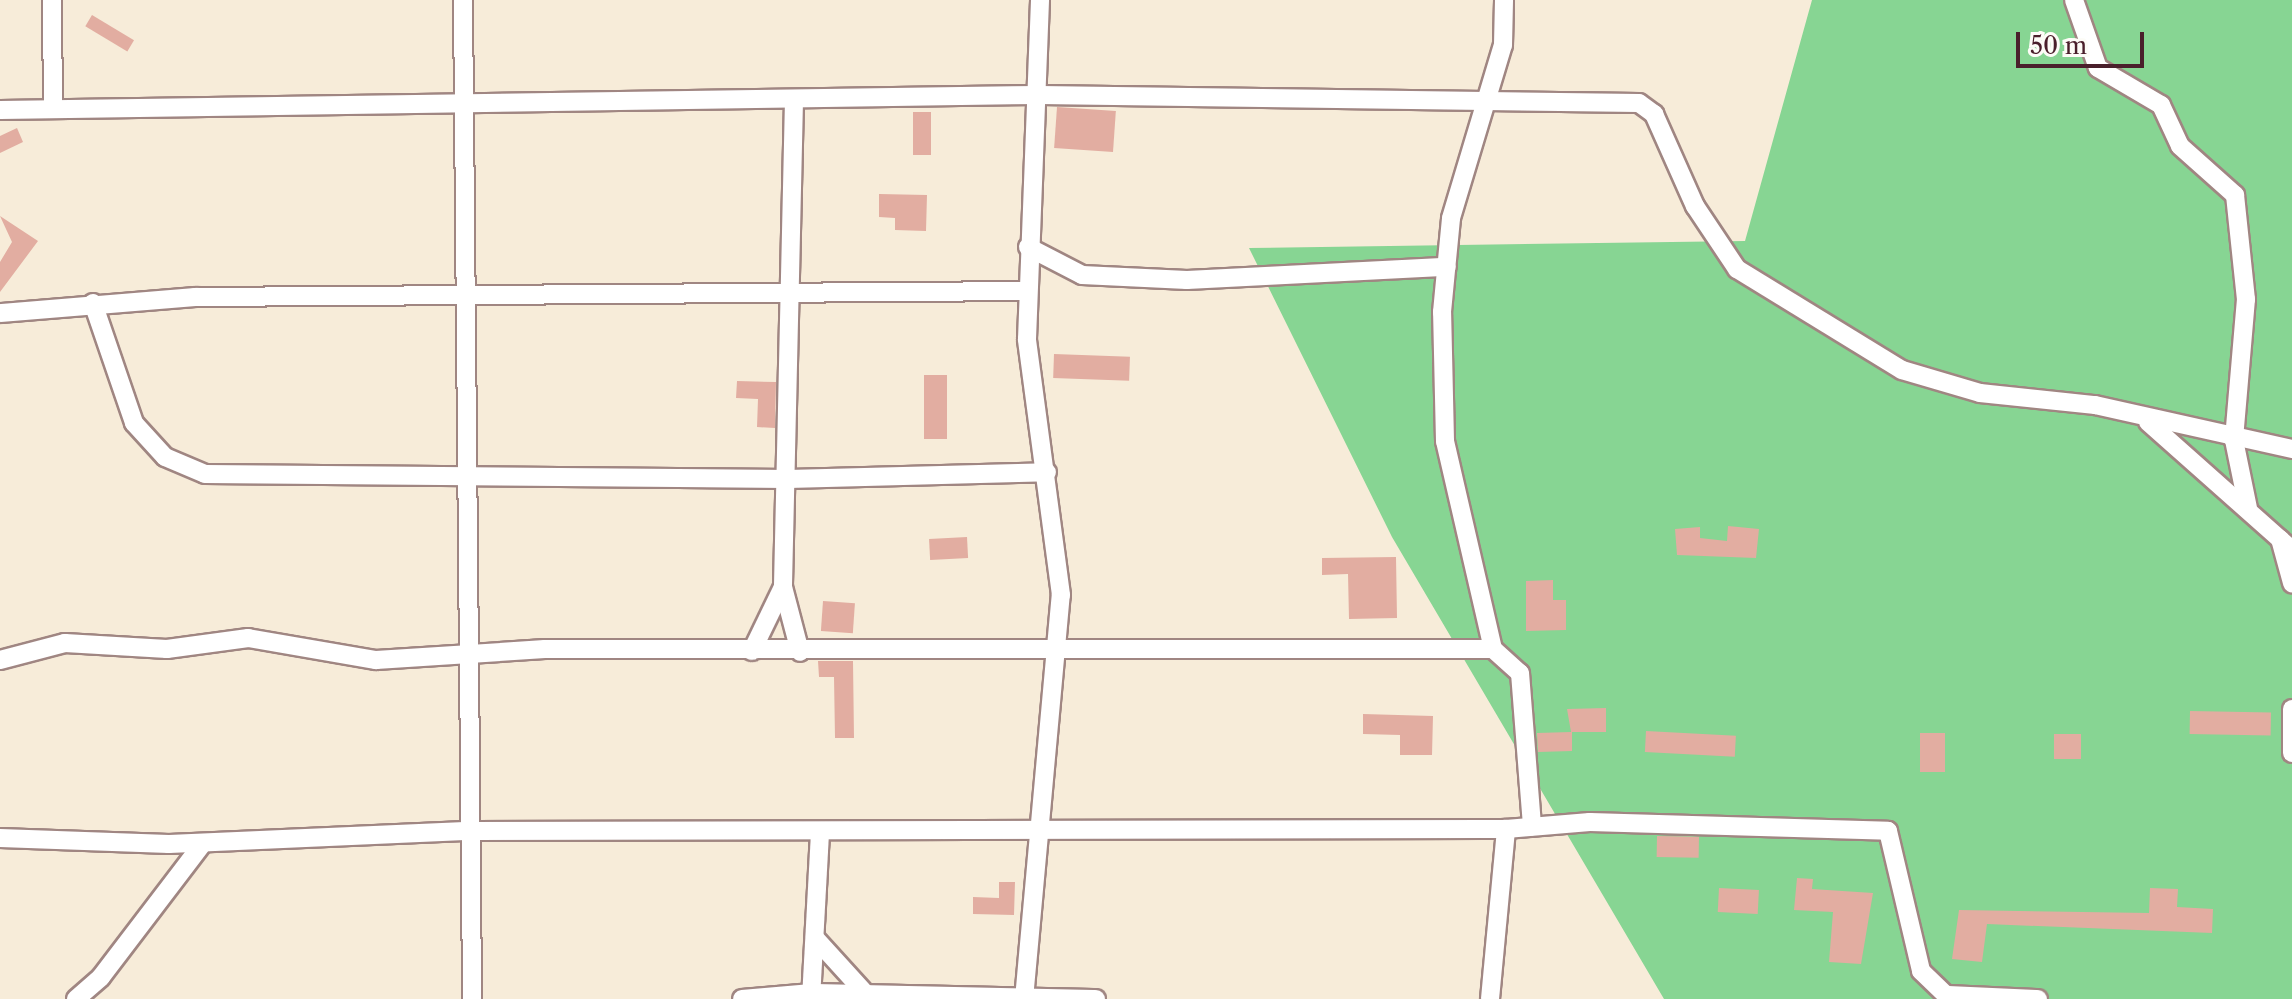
<!DOCTYPE html>
<style>
body{margin:0}
#map{position:relative;width:2292px;height:999px;overflow:hidden;background:#f7ecd9;font-family:"Libre Caslon Text",serif}
div>[style]{position:absolute}
.green>*{inset:0;background:#87d593}
.building>*{inset:0;background:#e2ada1;transform-origin:0 0}
.roads{filter:drop-shadow(2px 0 #a08682) drop-shadow(-2px 0 #a08682) drop-shadow(0 2px #a08682) drop-shadow(0 -2px #a08682)}
.street>*{height:18px;margin:-9px;padding:0 9px;transform-origin:9px;border-radius:9px;background:#fff}
span{translate:-50% -50%;white-space:nowrap;text-align:center;line-height:1.15;-webkit-text-stroke:7px #fdfcf7;paint-order:stroke}
.scale{position:absolute;left:2016px;top:32px;width:128px;height:36px;box-sizing:border-box;border:4px solid #4a1f2b;border-top:0;padding-left:10px;font-size:24px;line-height:28px;white-space:nowrap;color:#4a1f2b;-webkit-text-stroke:6px #fdfcf7;paint-order:stroke}
</style>
<div id="map">
<div class="green">
<i style="clip-path:polygon(1812px 0,2292px 0,2292px 999px,1664px 999px,1392px 537px,1249px 248px,1745px 241px)"></i>
</div>
<div class="building">
<i style="left:92px;top:15px;width:49px;height:13px;rotate:31deg"></i>
<i style="left:1057px;top:107px;width:59px;height:41px;rotate:4deg"></i>
<i style="left:913px;top:112px;width:18px;height:43px"></i>
<i style="clip-path:polygon(17px 128px,23px 142px,0 153px,0 136px)"></i>
<i style="clip-path:polygon(879px 194px,927px 195px,926px 231px,895px 230px,895px 218px,879px 217px)"></i>
<i style="clip-path:polygon(0 216px,38px 241px,0 292px,0 262px,12px 242px)"></i>
<i style="left:1054px;top:354px;width:76px;height:24px;rotate:2deg"></i>
<i style="left:924px;top:375px;width:23px;height:64px"></i>
<i style="clip-path:polygon(737px 381px,776px 382px,775px 428px,757px 427px,758px 399px,736px 398px)"></i>
<i style="clip-path:polygon(1728px 526px,1759px 529px,1756px 558px,1677px 555px,1675px 529px,1700px 527px,1700px 538px,1727px 541px)"></i>
<i style="left:967px;top:537px;width:21px;height:38px;rotate:87deg"></i>
<i style="clip-path:polygon(1396px 557px,1397px 618px,1349px 619px,1348px 574px,1322px 575px,1322px 558px)"></i>
<i style="clip-path:polygon(1553px 580px,1553px 600px,1566px 600px,1566px 630px,1526px 631px,1526px 581px)"></i>
<i style="left:823px;top:601px;width:32px;height:30px;rotate:4deg"></i>
<i style="clip-path:polygon(818px 661px,853px 661px,854px 738px,835px 738px,834px 677px,819px 677px)"></i>
<i style="clip-path:polygon(1606px 708px,1606px 732px,1572px 732px,1572px 751px,1538px 752px,1537px 733px,1571px 732px,1567px 709px)"></i>
<i style="left:2190px;top:711px;width:81px;height:23px;rotate:1deg"></i>
<i style="clip-path:polygon(1363px 714px,1433px 716px,1432px 755px,1400px 755px,1400px 735px,1363px 734px)"></i>
<i style="left:1646px;top:731px;width:90px;height:21px;rotate:3deg"></i>
<i style="left:1945px;top:733px;width:39px;height:25px;rotate:90deg"></i>
<i style="left:2054px;top:734px;width:27px;height:25px"></i>
<i style="left:1657px;top:836px;width:42px;height:21px;rotate:1deg"></i>
<i style="clip-path:polygon(1797px 878px,1813px 879px,1812px 889px,1873px 893px,1861px 964px,1829px 962px,1833px 912px,1794px 910px)"></i>
<i style="clip-path:polygon(999px 882px,1015px 882px,1014px 915px,973px 914px,973px 897px,999px 898px)"></i>
<i style="left:1719px;top:888px;width:40px;height:24px;rotate:3deg"></i>
<i style="clip-path:polygon(2150px 888px,2178px 889px,2177px 907px,2213px 909px,2212px 933px,1987px 924px,1982px 962px,1952px 959px,1959px 910px,2149px 913px)"></i>
</div>
<div class="roads">
<div class="street">
<i style="left:52px;top:0;width:108px;rotate:89.5deg"></i>
<i style="left:463px;top:0;width:999px;rotate:89.48deg"></i>
<i style="left:2074px;top:0;width:72px;rotate:70.6deg"></i>
<i style="left:2098px;top:68px;width:73px;rotate:30.4deg"></i>
<i style="left:2161px;top:105px;width:45px;rotate:65.1deg"></i>
<i style="left:2180px;top:146px;width:74px;rotate:41.7deg"></i>
<i style="left:2235px;top:195px;width:105px;rotate:84deg"></i>
<i style="left:2246px;top:299px;width:142px;rotate:94.9deg"></i>
<i style="left:2234px;top:440px;width:69px;rotate:78.4deg"></i>
<i style="left:794px;top:100px;width:487px;rotate:91.3deg"></i>
<i style="left:783px;top:587px;width:67px;rotate:75.3deg"></i>
<i style="left:0;top:110px;width:1040px;rotate:-0.83deg"></i>
<i style="left:1040px;top:95px;width:599px;rotate:0.77deg"></i>
<i style="left:1639px;top:103px;width:19px;rotate:36deg"></i>
<i style="left:1654px;top:114px;width:101px;rotate:66deg"></i>
<i style="left:1695px;top:206px;width:76px;rotate:56.3deg"></i>
<i style="left:1737px;top:269px;width:193px;rotate:31.5deg"></i>
<i style="left:1902px;top:370px;width:81px;rotate:16.4deg"></i>
<i style="left:1980px;top:393px;width:116px;rotate:6deg"></i>
<i style="left:2095px;top:405px;width:202px;rotate:12.6deg"></i>
<i style="left:1028px;top:247px;width:61px;rotate:27.4deg"></i>
<i style="left:1082px;top:275px;width:105px;rotate:2.7deg"></i>
<i style="left:1187px;top:280px;width:260px;rotate:-2.9deg"></i>
<i style="left:93px;top:303px;width:127px;rotate:71.1deg"></i>
<i style="left:134px;top:423px;width:46px;rotate:47.6deg"></i>
<i style="left:165px;top:457px;width:43px;rotate:23deg"></i>
<i style="left:205px;top:474px;width:583px;rotate:0.49deg"></i>
<i style="left:788px;top:479px;width:259px;rotate:-1.5deg"></i>
<i style="left:0;top:313px;width:196px;rotate:-4.7deg"></i>
<i style="left:195px;top:297px;width:831px;rotate:-0.41deg"></i>
<i style="left:2148px;top:422px;width:193px;rotate:41.6deg"></i>
<i style="left:2280px;top:539px;width:46px;rotate:74.7deg"></i>
<i style="left:1493px;top:649px;width:213px;rotate:-103deg"></i>
<i style="left:1445px;top:441px;width:129px;rotate:-91.3deg"></i>
<i style="left:1442px;top:312px;width:94px;rotate:-84.5deg"></i>
<i style="left:1451px;top:218px;width:181px;rotate:-73.3deg"></i>
<i style="left:1503px;top:45px;width:45px;rotate:-88.7deg"></i>
<i style="left:752px;top:651px;width:71px;rotate:-64.2deg"></i>
<i style="left:0;top:660px;width:67px;rotate:-14.7deg"></i>
<i style="left:65px;top:643px;width:102px;rotate:3.4deg"></i>
<i style="left:167px;top:649px;width:82px;rotate:-7.7deg"></i>
<i style="left:248px;top:638px;width:130px;rotate:9.8deg"></i>
<i style="left:376px;top:660px;width:169px;rotate:-3.7deg"></i>
<i style="left:545px;top:649px;width:948px"></i>
<i style="left:1493px;top:649px;width:36px;rotate:42deg"></i>
<i style="left:1520px;top:673px;width:154px;rotate:85.5deg"></i>
<i style="left:2292px;top:709px;width:44px;rotate:90deg"></i>
<i style="left:0;top:838px;width:169px;rotate:2deg"></i>
<i style="left:169px;top:844px;width:302px;rotate:-2.5deg"></i>
<i style="left:471px;top:831px;width:1035px;rotate:-0.11deg"></i>
<i style="left:1506px;top:829px;width:84px;rotate:-4.8deg"></i>
<i style="left:1590px;top:822px;width:298px;rotate:1.7deg"></i>
<i style="left:1888px;top:831px;width:144px;rotate:76.7deg"></i>
<i style="left:1921px;top:971px;width:35px;rotate:44deg"></i>
<i style="left:1946px;top:995px;width:92px;rotate:2.5deg"></i>
<i style="left:815px;top:938px;width:76px;rotate:47.7deg"></i>
<i style="left:76px;top:999px;width:33px;rotate:-41deg"></i>
<i style="left:101px;top:977px;width:168px;rotate:-52.7deg"></i>
<i style="left:742px;top:999px;width:70px;rotate:-4.9deg"></i>
<i style="left:812px;top:993px;width:284px;rotate:1.2deg"></i>
<i style="left:811px;top:999px;width:168px;rotate:-86.9deg"></i>
<i style="left:1024px;top:999px;width:406px;rotate:-84.8deg"></i>
<i style="left:1061px;top:595px;width:258px;rotate:-97.6deg"></i>
<i style="left:1027px;top:339px;width:339px;rotate:-87.8deg"></i>
<i style="left:1490px;top:999px;width:171px;rotate:-84.6deg"></i>
</div>
</div>
<div class="scale">50 m</div>
</div>
